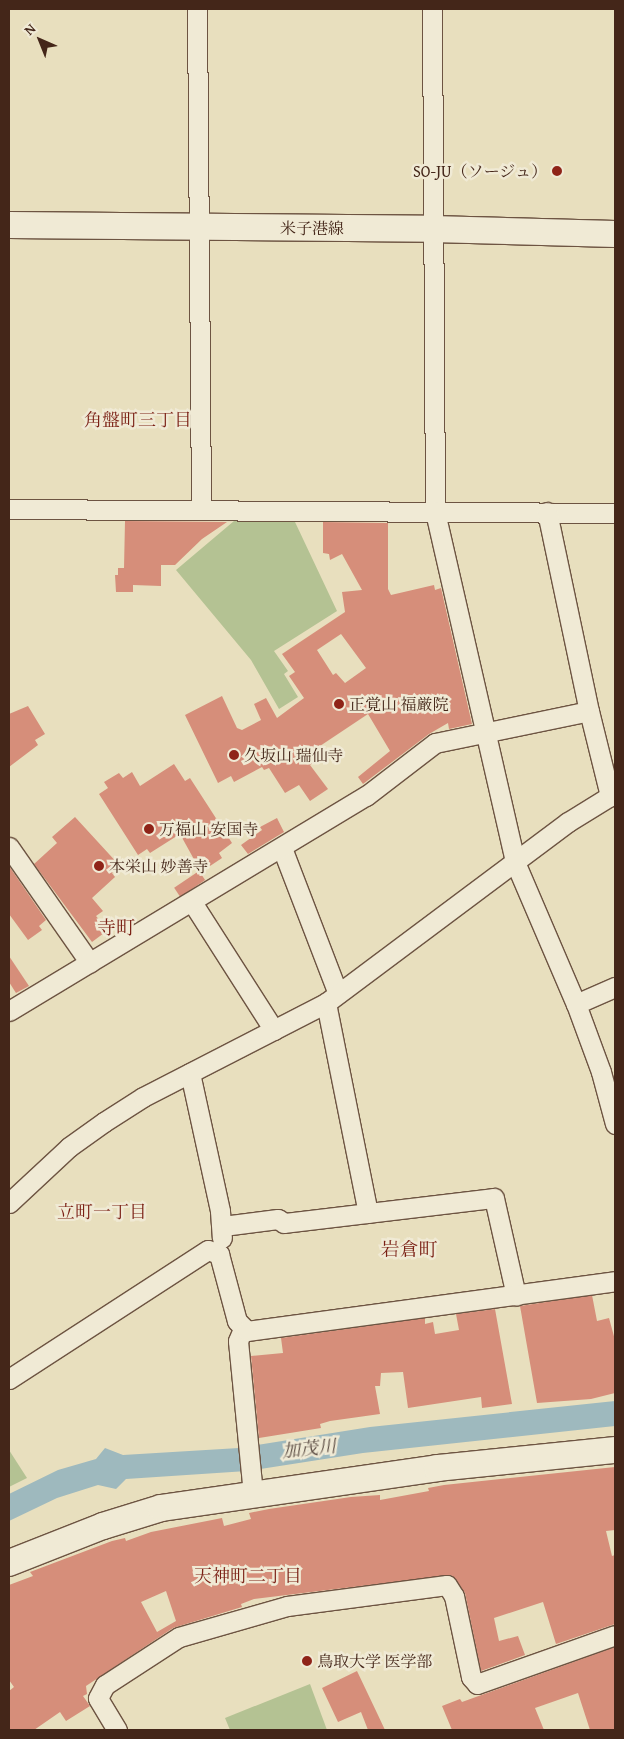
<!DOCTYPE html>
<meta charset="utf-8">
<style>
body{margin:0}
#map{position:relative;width:624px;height:1739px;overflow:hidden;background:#e8dfbe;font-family:"Gentium Book Plus","Noto Serif JP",serif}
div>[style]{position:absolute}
.green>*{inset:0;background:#b4c293}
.water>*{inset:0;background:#9eb9be}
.building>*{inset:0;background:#d68e7a;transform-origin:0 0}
.roads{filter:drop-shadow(1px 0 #6d5442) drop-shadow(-1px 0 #6d5442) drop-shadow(0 1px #6d5442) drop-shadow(0 -1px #6d5442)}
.street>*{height:19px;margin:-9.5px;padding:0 9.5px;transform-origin:9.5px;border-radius:9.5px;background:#f0ead5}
.secondary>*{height:26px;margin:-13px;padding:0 13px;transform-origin:13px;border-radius:13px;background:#f0ead5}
.dots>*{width:14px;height:14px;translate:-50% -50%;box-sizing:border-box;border:2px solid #f0ead5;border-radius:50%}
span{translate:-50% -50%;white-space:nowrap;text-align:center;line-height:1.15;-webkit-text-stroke:5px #f0ead5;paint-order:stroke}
.poi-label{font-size:16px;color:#442619}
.right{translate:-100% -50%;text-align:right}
.left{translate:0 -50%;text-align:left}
.street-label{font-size:16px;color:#442619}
.neighbourhood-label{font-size:18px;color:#7a1f14}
.water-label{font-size:18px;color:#5a4b42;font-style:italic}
.quarter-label{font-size:19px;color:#7a1f14}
.frame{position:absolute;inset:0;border:10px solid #442619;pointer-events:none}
.north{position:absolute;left:15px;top:15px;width:50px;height:50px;-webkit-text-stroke:4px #f0ead5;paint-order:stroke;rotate:316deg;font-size:14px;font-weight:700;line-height:20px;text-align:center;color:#442619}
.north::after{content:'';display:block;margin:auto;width:18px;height:22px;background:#442619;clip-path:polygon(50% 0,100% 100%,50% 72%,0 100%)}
</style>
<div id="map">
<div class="green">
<i style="clip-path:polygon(234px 521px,295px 522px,337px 611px,274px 651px,288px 671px,284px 674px,298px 697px,279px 709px,251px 660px,176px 570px)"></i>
<i style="clip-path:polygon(9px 1450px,27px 1478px,9px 1487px)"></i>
<i style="clip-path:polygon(310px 1684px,327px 1730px,230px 1730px,225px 1718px)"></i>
</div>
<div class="water">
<i style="clip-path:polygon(615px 1401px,615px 1426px,363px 1453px,247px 1471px,126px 1479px,116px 1489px,98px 1485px,57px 1498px,9px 1521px,9px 1494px,58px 1470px,96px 1459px,105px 1448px,123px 1455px,239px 1448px,370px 1427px)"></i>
</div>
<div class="building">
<i style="clip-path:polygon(125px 521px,227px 522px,202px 539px,175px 565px,161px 565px,161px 586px,133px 585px,133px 592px,116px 592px,115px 575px,118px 575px,118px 568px,124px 568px)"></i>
<i style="clip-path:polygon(evenodd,323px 522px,388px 523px,388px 589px,391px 595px,434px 585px,435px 590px,441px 588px,472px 724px,449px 729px,448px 723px,429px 734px,363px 784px,358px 777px,390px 751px,368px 714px,314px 750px,320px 758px,310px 765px,328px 789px,310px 801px,299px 785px,285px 793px,269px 768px,264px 770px,262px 767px,234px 782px,231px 776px,218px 783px,185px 715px,222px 696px,237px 728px,242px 730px,261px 720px,254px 704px,266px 698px,277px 718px,304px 698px,289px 676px,295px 672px,282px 654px,345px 612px,342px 592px,362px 590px,342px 554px,330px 560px,329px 554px,323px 553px,323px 522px,341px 634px,366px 668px,345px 683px,336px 673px,333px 675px,317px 650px,341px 634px)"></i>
<i style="clip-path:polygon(28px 706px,45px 734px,35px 740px,38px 745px,9px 767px,9px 714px)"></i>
<i style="clip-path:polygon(174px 764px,185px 781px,190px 778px,232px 843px,219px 853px,222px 858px,201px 872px,180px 834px,150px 853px,147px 849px,138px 855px,99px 794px,108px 788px,104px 782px,119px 773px,123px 778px,132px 772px,140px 786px)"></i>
<i style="clip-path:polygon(75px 817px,120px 866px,112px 873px,115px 877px,92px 898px,103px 911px,96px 916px,108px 930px,92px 942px,34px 864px,57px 843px,52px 837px)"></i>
<i style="clip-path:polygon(277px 818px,284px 832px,248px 854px,241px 845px,262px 830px,260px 827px)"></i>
<i style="clip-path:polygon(9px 866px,46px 920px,39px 926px,42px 930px,28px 940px,9px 914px)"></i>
<i style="left:199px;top:871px;width:11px;height:30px;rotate:56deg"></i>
<i style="clip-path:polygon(9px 956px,29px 986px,16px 993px,9px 982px)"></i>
<i style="clip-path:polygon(592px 1295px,597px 1321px,609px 1318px,615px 1340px,615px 1393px,591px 1399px,537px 1403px,520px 1306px)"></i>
<i style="clip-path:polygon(495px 1309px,512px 1404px,482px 1408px,481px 1397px,408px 1408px,403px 1372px,381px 1373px,380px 1386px,375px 1386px,380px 1414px,330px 1421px,320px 1424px,321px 1428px,259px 1438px,251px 1356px,283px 1353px,281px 1338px,425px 1318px,425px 1324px,433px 1322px,435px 1334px,459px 1330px,456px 1314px)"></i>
<i style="clip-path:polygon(evenodd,615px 1467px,615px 1530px,606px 1531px,612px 1556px,615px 1555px,615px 1624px,556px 1644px,543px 1602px,494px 1618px,499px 1641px,518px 1636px,525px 1655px,481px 1671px,465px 1593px,451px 1575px,254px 1599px,241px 1604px,242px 1607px,173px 1628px,86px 1686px,87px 1694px,83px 1696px,90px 1706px,66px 1721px,60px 1712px,34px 1730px,9px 1730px,9px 1691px,14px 1687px,9px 1680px,9px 1585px,33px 1576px,30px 1572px,112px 1541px,125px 1538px,126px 1541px,151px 1532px,212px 1520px,222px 1518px,224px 1526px,251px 1519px,249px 1513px,269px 1509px,351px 1497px,380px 1495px,380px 1500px,429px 1491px,428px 1488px,444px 1485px,615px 1467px,166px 1591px,176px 1621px,157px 1632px,141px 1602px,166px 1591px)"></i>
<i style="clip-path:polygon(615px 1647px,615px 1730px,590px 1730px,578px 1693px,535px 1708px,544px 1730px,452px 1730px,442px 1706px,460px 1699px,462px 1702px)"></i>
<i style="clip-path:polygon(357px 1671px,377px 1713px,385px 1730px,368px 1730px,361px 1712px,338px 1722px,322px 1688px)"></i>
</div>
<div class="roads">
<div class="street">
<i style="left:197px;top:9px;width:500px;rotate:89.54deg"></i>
<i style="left:432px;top:9px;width:503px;rotate:89.66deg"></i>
<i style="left:435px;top:512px;width:359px;rotate:77.1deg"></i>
<i style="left:515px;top:862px;width:155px;rotate:66.8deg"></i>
<i style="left:576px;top:1004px;width:72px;rotate:69.8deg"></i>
<i style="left:601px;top:1072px;width:54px;rotate:74.9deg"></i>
<i style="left:9px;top:509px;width:606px;rotate:0.38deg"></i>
<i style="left:547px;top:512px;width:203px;rotate:78.1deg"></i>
<i style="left:9px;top:847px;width:141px;rotate:55.1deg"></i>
<i style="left:282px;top:848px;width:156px;rotate:69deg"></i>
<i style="left:192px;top:902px;width:152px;rotate:57.4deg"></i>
<i style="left:326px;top:1003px;width:214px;rotate:78.7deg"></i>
<i style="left:576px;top:1004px;width:43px;rotate:-23.6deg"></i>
<i style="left:9px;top:1011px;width:417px;rotate:-31.1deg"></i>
<i style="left:366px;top:796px;width:87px;rotate:-37.5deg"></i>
<i style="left:435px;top:743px;width:157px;rotate:-11.7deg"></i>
<i style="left:589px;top:711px;width:88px;rotate:76.1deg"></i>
<i style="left:190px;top:1073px;width:141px;rotate:77.7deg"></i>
<i style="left:220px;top:1211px;width:27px;rotate:86deg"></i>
<i style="left:9px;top:1203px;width:82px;rotate:-43deg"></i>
<i style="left:69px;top:1147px;width:43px;rotate:-35.5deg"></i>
<i style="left:104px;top:1122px;width:46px;rotate:-32.7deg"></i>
<i style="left:143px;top:1097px;width:206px;rotate:-27.2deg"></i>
<i style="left:326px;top:1003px;width:302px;rotate:-36.8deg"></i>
<i style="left:568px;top:822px;width:55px;rotate:-31.7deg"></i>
<i style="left:223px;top:1226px;width:55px;rotate:-7.3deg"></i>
<i style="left:278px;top:1219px;width:7px;rotate:34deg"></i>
<i style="left:284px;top:1223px;width:211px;rotate:-6.8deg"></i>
<i style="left:494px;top:1198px;width:100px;rotate:77.3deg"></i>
<i style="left:243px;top:1329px;width:13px;rotate:113deg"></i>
<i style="left:238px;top:1341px;width:153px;rotate:84.4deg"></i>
<i style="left:9px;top:1379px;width:237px;rotate:-33deg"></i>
<i style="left:208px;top:1250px;width:12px;rotate:20deg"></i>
<i style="left:219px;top:1254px;width:69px;rotate:75deg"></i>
<i style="left:237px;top:1321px;width:14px;rotate:45deg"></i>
<i style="left:247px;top:1331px;width:371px;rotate:-7.7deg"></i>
<i style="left:117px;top:1730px;width:37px;rotate:-121deg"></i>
<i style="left:98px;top:1698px;width:15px;rotate:-62deg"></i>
<i style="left:105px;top:1685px;width:88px;rotate:-33deg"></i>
<i style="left:179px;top:1637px;width:112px;rotate:-16deg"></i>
<i style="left:287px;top:1606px;width:161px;rotate:-7.5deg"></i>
<i style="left:447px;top:1585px;width:13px;rotate:58deg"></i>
<i style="left:454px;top:1596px;width:83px;rotate:78.1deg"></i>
<i style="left:471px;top:1677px;width:9px;rotate:49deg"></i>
<i style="left:477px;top:1684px;width:146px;rotate:-19.5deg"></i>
</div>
<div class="secondary">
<i style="left:9px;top:225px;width:423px;rotate:0.5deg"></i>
<i style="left:432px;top:229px;width:183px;rotate:1.6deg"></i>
<i style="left:9px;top:1563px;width:101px;rotate:-21.5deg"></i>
<i style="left:103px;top:1526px;width:61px;rotate:-17.2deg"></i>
<i style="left:161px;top:1508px;width:279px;rotate:-8.2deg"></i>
<i style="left:437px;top:1468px;width:179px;rotate:-5.8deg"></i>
</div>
</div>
<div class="dots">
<i style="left:557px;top:171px;background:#8f2418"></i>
<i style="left:339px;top:704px;background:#8f2418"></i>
<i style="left:234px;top:755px;background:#8f2418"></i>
<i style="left:149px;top:829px;background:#8f2418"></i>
<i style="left:99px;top:866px;background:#8f2418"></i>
<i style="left:307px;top:1661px;background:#8f2418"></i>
</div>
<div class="poi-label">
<span class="right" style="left:547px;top:171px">SO-JU（ソージュ）</span>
<span class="left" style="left:349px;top:704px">正覚山 福厳院</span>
<span class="left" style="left:244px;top:755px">久坂山 瑞仙寺</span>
<span class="left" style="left:159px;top:829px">万福山 安国寺</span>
<span class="left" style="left:109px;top:866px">本栄山 妙善寺</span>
<span class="left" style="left:317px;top:1661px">鳥取大学 医学部</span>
</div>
<div class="street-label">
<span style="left:312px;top:228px">米子港線</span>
</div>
<div class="neighbourhood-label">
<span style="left:138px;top:420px">角盤町三丁目</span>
<span style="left:102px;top:1212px">立町一丁目</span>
<span style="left:248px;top:1576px">天神町二丁目</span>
</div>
<div class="water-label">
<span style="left:309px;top:1449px;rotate:-6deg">加茂川</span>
</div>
<div class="quarter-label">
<span style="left:116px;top:928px">寺町</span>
<span style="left:409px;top:1250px">岩倉町</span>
</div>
<div class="frame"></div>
<div class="north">N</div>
</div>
